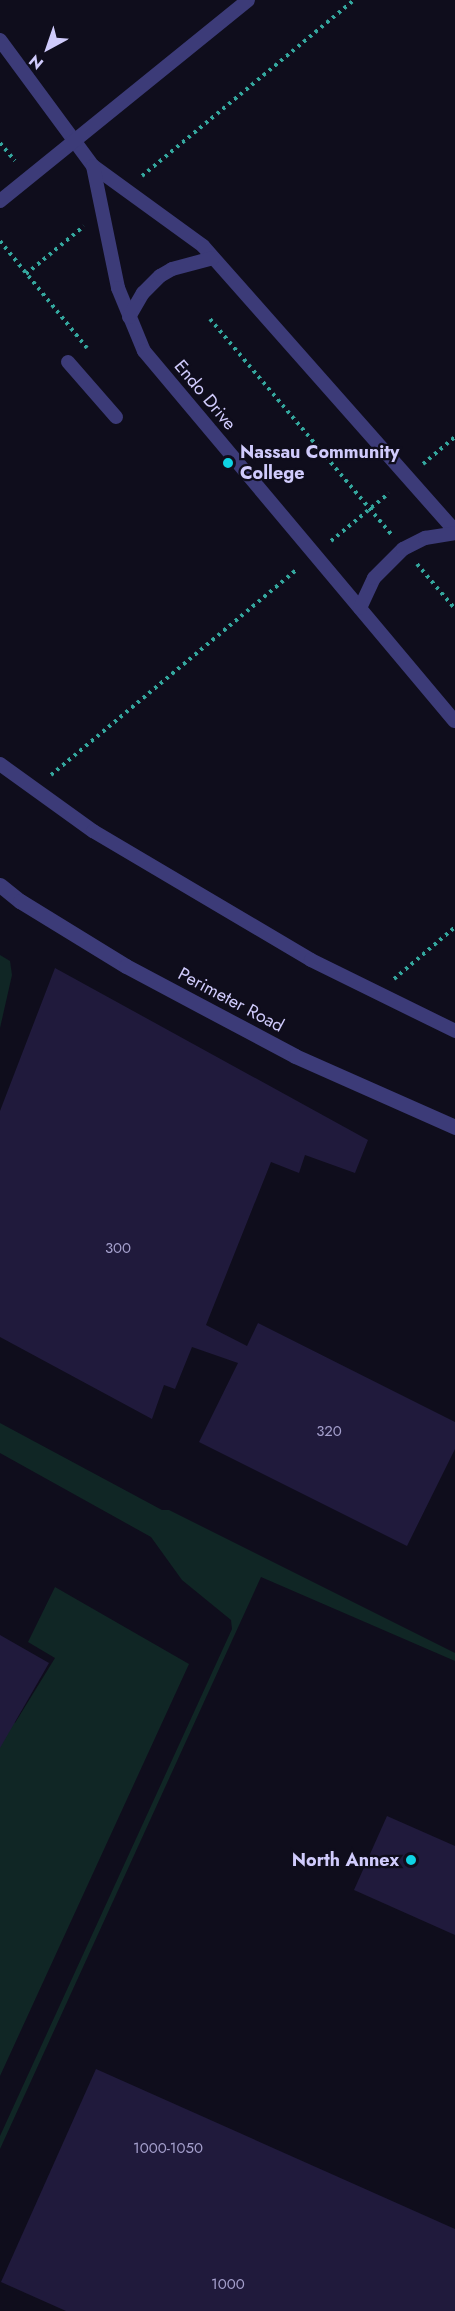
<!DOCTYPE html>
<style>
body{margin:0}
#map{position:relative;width:455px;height:2311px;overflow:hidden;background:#0f0d1c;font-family:Jost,sans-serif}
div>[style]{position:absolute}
.green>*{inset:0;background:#102625}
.building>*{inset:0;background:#201a3c}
.path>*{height:4px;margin-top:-2px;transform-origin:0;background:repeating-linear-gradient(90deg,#34a79e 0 3px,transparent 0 7.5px)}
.lane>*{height:14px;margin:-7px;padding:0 7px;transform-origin:7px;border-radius:7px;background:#3c3b78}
.street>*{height:15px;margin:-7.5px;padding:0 7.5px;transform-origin:7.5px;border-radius:7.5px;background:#3c3b78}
.dots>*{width:16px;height:16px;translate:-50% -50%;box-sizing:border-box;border:3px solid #0f0d1c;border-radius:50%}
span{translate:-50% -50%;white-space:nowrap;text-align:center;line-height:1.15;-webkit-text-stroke:4.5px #0f0d1c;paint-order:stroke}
.number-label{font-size:15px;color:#a49fcc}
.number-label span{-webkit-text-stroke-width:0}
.street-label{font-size:18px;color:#d0cbfc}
.poi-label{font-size:18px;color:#d0cbfc;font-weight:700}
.left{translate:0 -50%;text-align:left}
.right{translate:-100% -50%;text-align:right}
.north{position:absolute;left:18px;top:18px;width:60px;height:60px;-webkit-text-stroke:4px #0f0d1c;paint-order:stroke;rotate:220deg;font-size:16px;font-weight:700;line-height:24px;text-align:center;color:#d0cbfc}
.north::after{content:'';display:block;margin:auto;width:21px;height:27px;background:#d0cbfc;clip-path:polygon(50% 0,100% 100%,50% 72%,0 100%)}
</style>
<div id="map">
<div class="green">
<i style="clip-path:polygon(0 955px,10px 961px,12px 975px,0 1028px)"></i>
<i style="clip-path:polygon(0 1423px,162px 1510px,169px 1510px,455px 1653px,455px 1661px,261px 1577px,0 2149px,0 2136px,232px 1629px,231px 1620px,182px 1580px,151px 1537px,0 1453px)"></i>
<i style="clip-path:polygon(55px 1587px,189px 1664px,0 2076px,0 1715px,15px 1723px,55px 1658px,28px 1642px)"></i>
</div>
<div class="building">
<i style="clip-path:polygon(55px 968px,368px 1140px,355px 1173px,305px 1155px,299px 1173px,271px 1162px,206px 1325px,247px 1346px,258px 1323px,455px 1422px,455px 1449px,407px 1546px,199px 1442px,238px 1363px,192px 1347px,175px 1389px,164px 1385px,152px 1419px,0 1337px,0 1111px)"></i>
<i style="clip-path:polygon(0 1635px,49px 1663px,0 1748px)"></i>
<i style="clip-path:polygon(387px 1816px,455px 1846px,455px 1935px,354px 1890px)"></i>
<i style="clip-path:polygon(96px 2069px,455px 2229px,455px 2311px,66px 2311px,1px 2282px)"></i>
</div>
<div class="path">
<i style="left:0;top:143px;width:23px;rotate:50deg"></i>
<i style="left:142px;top:176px;width:276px;rotate:-39.7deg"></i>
<i style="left:0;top:241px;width:138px;rotate:50.9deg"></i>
<i style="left:26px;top:274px;width:75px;rotate:-39.6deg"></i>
<i style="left:210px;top:319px;width:281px;rotate:49.9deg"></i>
<i style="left:423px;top:464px;width:42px;rotate:-40.2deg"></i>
<i style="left:331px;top:541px;width:75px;rotate:-39.6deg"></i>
<i style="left:417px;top:564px;width:59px;rotate:49.8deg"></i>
<i style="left:51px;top:775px;width:319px;rotate:-39.9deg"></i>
<i style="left:394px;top:979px;width:80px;rotate:-40.4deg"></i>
</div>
<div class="lane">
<i style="left:0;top:40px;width:157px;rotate:53.6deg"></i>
<i style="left:93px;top:166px;width:136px;rotate:36deg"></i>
<i style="left:203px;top:246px;width:380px;rotate:48.5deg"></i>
<i style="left:93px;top:166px;width:125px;rotate:78.4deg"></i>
<i style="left:118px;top:288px;width:68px;rotate:67.6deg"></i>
<i style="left:144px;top:351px;width:483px;rotate:50deg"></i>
<i style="left:0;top:201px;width:319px;rotate:-39deg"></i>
<i style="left:129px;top:317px;width:28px;rotate:-60deg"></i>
<i style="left:143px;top:293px;width:24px;rotate:-45deg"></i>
<i style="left:160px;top:276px;width:14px;rotate:-30deg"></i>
<i style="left:172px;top:269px;width:42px;rotate:-15deg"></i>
<i style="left:68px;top:362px;width:73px;rotate:48.9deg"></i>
<i style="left:360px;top:608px;width:33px;rotate:-65deg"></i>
<i style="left:374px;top:578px;width:41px;rotate:-45deg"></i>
<i style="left:403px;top:549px;width:25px;rotate:-27deg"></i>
<i style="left:425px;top:538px;width:30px;rotate:-9deg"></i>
<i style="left:0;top:764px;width:115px;rotate:35.8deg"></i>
<i style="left:93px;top:831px;width:253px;rotate:30.6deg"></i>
<i style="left:311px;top:960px;width:161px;rotate:26.2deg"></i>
</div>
<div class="street">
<i style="left:0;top:885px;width:26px;rotate:39deg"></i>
<i style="left:20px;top:901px;width:124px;rotate:31.5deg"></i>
<i style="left:126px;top:966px;width:191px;rotate:28deg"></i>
<i style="left:295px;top:1056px;width:175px;rotate:23.9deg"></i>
</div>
<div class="dots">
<i style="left:228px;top:463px;background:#0fd3e4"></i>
<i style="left:411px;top:1860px;background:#0fd3e4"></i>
</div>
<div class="number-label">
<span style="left:118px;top:1249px">300</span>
<span style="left:329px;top:1432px">320</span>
<span style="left:168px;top:2149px">1000-1050</span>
<span style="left:228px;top:2285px">1000</span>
</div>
<div class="street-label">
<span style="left:205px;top:395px;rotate:50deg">Endo Drive</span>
<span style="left:231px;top:1000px;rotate:28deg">Perimeter Road</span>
</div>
<div class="poi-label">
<span class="left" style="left:240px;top:463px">Nassau Community<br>College</span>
<span class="right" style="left:399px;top:1860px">North Annex</span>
</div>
<div class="north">N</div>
</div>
